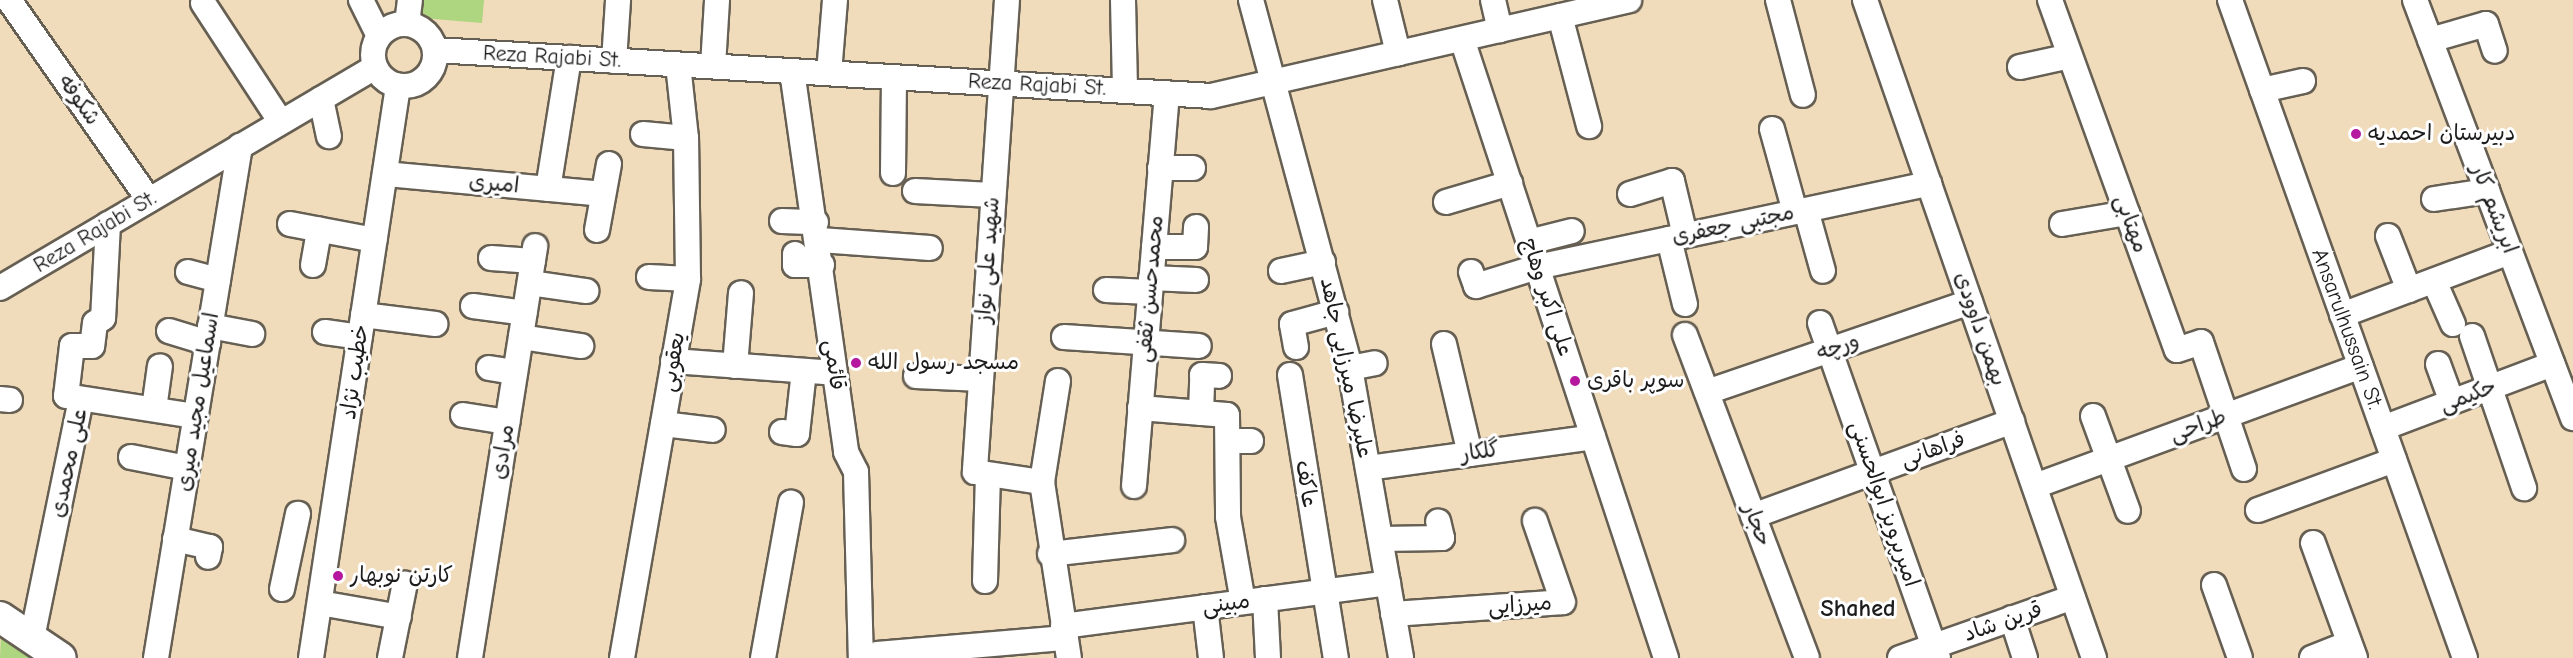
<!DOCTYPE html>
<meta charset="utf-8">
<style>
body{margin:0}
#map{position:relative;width:2573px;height:658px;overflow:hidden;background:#f0dbba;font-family:"Comic Neue","Playpen Sans Arabic",sans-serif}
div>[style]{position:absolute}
.green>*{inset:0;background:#aed57f}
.roads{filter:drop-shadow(2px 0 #665f53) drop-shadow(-2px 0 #665f53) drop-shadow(0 2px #665f53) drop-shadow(0 -2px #665f53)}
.minor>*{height:24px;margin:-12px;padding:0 12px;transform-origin:12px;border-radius:12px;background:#fff}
.minor>.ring{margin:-12px;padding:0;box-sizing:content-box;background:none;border:24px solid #fff;border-radius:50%}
.major>*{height:30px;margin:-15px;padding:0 15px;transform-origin:15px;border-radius:15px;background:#fff}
.dots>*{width:16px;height:16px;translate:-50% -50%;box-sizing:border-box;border:3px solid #fff;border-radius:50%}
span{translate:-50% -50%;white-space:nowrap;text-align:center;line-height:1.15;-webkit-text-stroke:6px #fff;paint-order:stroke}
.street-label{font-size:22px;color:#1c1c1c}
.poi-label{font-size:22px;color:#1c1c1c}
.left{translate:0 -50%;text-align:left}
.neighbourhood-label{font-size:24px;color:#1c1c1c;font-weight:700}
</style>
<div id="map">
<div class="green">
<i style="clip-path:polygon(423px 0,484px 0,482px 23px,422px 18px)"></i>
<i style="clip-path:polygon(1px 636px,35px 658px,0 658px)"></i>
</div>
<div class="roads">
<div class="minor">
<i style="left:9px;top:0;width:244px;rotate:55deg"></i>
<i style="left:361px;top:0;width:40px;rotate:63.4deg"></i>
<i style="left:1007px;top:0;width:473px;rotate:93.9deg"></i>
<i style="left:975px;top:472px;width:68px;rotate:8.5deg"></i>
<i style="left:1123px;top:0;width:90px;rotate:88.7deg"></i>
<i style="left:1251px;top:0;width:381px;rotate:74.9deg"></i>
<i style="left:1350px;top:368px;width:294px;rotate:80deg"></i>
<i style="left:1385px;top:0;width:55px;rotate:76.2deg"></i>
<i style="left:1493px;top:0;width:31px;rotate:77deg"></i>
<i style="left:1778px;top:0;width:98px;rotate:75.3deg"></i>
<i style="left:1865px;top:0;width:697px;rotate:70.81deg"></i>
<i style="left:2050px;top:0;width:372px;rotate:70.1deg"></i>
<i style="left:2177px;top:350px;width:25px;rotate:-18deg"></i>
<i style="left:2201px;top:342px;width:134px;rotate:71.3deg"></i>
<i style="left:2230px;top:0;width:699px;rotate:70.35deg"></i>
<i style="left:2415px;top:0;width:447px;rotate:69.3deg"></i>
<i style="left:203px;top:3px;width:142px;rotate:56.8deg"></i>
<i style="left:1560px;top:16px;width:114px;rotate:75.2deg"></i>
<i style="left:407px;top:24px;width:24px;rotate:-83deg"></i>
<i class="ring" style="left:373px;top:24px;width:38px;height:38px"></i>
<i style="left:1462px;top:39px;width:652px;rotate:71.76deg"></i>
<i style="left:2430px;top:40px;width:58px;rotate:-15.9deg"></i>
<i style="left:2486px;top:24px;width:28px;rotate:72deg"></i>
<i style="left:435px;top:50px;width:777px;rotate:3.39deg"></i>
<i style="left:1211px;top:96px;width:429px;rotate:-12.9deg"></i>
<i style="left:614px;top:61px;width:61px;rotate:-86.2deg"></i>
<i style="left:713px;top:66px;width:66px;rotate:-86.5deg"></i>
<i style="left:2020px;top:67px;width:51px;rotate:-12.4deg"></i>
<i style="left:792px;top:71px;width:385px;rotate:81.9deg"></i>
<i style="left:846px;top:452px;width:22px;rotate:63deg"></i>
<i style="left:856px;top:472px;width:186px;rotate:88.5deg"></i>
<i style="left:829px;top:73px;width:73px;rotate:-85.3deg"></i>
<i style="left:2262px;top:90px;width:42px;rotate:-12.4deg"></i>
<i style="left:321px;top:99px;width:38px;rotate:78deg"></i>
<i style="left:1772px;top:129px;width:86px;rotate:74.5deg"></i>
<i style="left:643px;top:134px;width:43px;rotate:5.3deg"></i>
<i style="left:1160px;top:168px;width:33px"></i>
<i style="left:893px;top:173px;width:96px;rotate:-89.4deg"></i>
<i style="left:385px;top:174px;width:219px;rotate:5.2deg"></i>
<i style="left:548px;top:189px;width:133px;rotate:-80.9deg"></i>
<i style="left:915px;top:191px;width:77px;rotate:3deg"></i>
<i style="left:1630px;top:194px;width:44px;rotate:-17.2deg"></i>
<i style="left:1672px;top:181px;width:56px;rotate:76.5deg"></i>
<i style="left:2434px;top:199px;width:54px;rotate:-8.6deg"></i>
<i style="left:1446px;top:202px;width:67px;rotate:-16.5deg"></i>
<i style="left:1806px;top:210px;width:63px;rotate:74.4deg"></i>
<i style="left:782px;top:221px;width:34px;rotate:2deg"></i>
<i style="left:108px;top:224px;width:94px;rotate:93deg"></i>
<i style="left:103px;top:318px;width:9px;rotate:148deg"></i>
<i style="left:95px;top:323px;width:23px;rotate:97deg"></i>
<i style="left:92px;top:346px;width:20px;rotate:180deg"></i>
<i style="left:72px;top:346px;width:50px;rotate:96.8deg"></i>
<i style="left:66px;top:396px;width:131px;rotate:8.8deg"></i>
<i style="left:290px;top:224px;width:86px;rotate:10.7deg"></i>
<i style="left:2062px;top:224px;width:66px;rotate:-9.6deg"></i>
<i style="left:597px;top:230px;width:67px;rotate:-79.7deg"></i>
<i style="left:2388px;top:236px;width:58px;rotate:68.7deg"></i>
<i style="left:1669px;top:239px;width:67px;rotate:76.2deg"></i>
<i style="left:820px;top:240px;width:110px;rotate:4.2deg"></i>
<i style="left:1529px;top:242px;width:44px;rotate:-14.3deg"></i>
<i style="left:1154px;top:247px;width:41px"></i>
<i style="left:1195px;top:247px;width:20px;rotate:-87deg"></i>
<i style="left:795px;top:254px;width:11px;rotate:90deg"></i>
<i style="left:795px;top:265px;width:27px"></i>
<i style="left:491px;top:258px;width:42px;rotate:4.1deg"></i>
<i style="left:313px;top:265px;width:36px;rotate:-80deg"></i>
<i style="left:1281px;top:271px;width:43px;rotate:-12.1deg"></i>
<i style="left:188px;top:272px;width:31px;rotate:15deg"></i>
<i style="left:1471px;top:272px;width:15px;rotate:70deg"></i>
<i style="left:1476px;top:286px;width:64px;rotate:-17.3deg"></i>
<i style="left:1537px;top:267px;width:401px;rotate:-12deg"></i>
<i style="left:649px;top:277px;width:39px;rotate:3deg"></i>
<i style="left:1151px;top:278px;width:45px;rotate:2.5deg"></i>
<i style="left:2434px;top:281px;width:47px;rotate:66.2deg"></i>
<i style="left:530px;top:283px;width:57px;rotate:8.1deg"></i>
<i style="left:0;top:288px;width:435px;rotate:-30.5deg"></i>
<i style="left:1106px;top:290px;width:44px;rotate:2.6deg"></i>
<i style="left:473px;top:306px;width:52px;rotate:7.7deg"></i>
<i style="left:363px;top:315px;width:73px;rotate:7.1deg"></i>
<i style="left:2342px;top:315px;width:179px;rotate:-20.6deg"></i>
<i style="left:1820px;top:323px;width:355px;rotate:70.6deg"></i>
<i style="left:210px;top:326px;width:43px;rotate:10.8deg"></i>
<i style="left:169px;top:331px;width:41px;rotate:17.1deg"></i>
<i style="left:325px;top:332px;width:35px;rotate:8deg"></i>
<i style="left:1685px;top:335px;width:345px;rotate:69.3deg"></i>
<i style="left:2472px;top:336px;width:161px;rotate:71.1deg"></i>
<i style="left:521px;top:337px;width:61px;rotate:8.5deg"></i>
<i style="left:1064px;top:337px;width:135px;rotate:3.8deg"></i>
<i style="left:1444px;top:344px;width:113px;rotate:76.7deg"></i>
<i style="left:1296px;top:347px;width:23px;rotate:-100deg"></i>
<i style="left:1292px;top:324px;width:46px;rotate:-15.3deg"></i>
<i style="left:673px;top:361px;width:162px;rotate:4.2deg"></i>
<i style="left:2438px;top:364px;width:40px;rotate:69.8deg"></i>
<i style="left:735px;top:366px;width:73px;rotate:-85.3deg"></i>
<i style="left:489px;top:368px;width:26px;rotate:9deg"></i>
<i style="left:1350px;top:368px;width:25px;rotate:-11deg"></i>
<i style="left:1290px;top:375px;width:287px;rotate:80.8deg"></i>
<i style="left:916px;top:376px;width:65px;rotate:2.6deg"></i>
<i style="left:1058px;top:381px;width:102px;rotate:99deg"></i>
<i style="left:1042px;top:482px;width:178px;rotate:81.3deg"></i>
<i style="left:1707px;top:392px;width:278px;rotate:-18.9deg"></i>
<i style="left:0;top:399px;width:10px;rotate:6deg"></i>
<i style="left:1140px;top:408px;width:87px;rotate:4.6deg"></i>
<i style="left:1227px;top:415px;width:102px;rotate:89.4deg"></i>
<i style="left:1228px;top:517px;width:86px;rotate:80deg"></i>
<i style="left:154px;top:409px;width:43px;rotate:-82.1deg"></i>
<i style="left:1201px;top:413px;width:38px;rotate:-88deg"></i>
<i style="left:1202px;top:375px;width:17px;rotate:3deg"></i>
<i style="left:463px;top:415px;width:45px;rotate:9deg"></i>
<i style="left:2093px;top:416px;width:101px;rotate:69.8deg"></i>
<i style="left:663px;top:424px;width:50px;rotate:6.8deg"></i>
<i style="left:2383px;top:428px;width:181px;rotate:-20.7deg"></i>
<i style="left:782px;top:432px;width:15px;rotate:8deg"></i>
<i style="left:797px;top:434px;width:63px;rotate:-83.7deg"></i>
<i style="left:1230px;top:441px;width:21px"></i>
<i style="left:131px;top:457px;width:57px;rotate:11.1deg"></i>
<i style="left:1368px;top:468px;width:227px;rotate:-7.8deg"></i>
<i style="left:1134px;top:486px;width:394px;rotate:-85.2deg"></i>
<i style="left:2035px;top:486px;width:347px;rotate:-20.2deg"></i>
<i style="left:2258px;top:510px;width:145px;rotate:-20.2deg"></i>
<i style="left:1753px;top:516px;width:276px;rotate:-20.1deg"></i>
<i style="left:175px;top:539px;width:36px;rotate:13deg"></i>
<i style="left:210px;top:547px;width:10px;rotate:101deg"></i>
<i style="left:1381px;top:539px;width:61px;rotate:-0.9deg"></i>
<i style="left:1442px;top:538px;width:17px;rotate:-103deg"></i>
<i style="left:2313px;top:543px;width:122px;rotate:69.9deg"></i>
<i style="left:1050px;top:554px;width:123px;rotate:-6.5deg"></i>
<i style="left:985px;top:581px;width:106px;rotate:-88.4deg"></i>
<i style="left:2214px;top:585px;width:77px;rotate:70.4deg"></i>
<i style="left:282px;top:589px;width:77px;rotate:-78deg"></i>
<i style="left:1265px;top:599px;width:59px;rotate:87.1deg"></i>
<i style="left:320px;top:603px;width:80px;rotate:10deg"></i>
<i style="left:1205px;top:607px;width:51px;rotate:83.3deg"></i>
<i style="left:1393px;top:614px;width:170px;rotate:-4deg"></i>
<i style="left:1563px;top:602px;width:86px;rotate:-109.1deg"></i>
<i style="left:2012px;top:618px;width:42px;rotate:72deg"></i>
<i style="left:1063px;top:626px;width:328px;rotate:-7.5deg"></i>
<i style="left:32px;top:638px;width:244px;rotate:-78.4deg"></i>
<i style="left:877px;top:654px;width:189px;rotate:-4.9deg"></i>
<i style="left:156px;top:658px;width:519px;rotate:-80.68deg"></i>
<i style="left:311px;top:658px;width:579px;rotate:-81.35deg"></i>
<i style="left:390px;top:658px;width:76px;rotate:-78.7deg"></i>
<i style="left:470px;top:658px;width:417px;rotate:-81deg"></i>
<i style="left:622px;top:658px;width:385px;rotate:-80.1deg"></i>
<i style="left:688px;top:279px;width:141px;rotate:-90.8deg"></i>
<i style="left:686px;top:138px;width:74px;rotate:-96.2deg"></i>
<i style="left:763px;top:658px;width:158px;rotate:-79.8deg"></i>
<i style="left:1900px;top:658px;width:183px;rotate:-19.4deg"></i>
<i style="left:2312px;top:658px;width:40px;rotate:-22deg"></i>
</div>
<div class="major">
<i style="left:0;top:617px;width:73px;rotate:33.9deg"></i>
</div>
</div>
<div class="dots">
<i style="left:2356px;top:134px;background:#b5179e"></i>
<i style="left:856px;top:363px;background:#b5179e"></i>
<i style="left:1575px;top:381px;background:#b5179e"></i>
<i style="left:338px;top:576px;background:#b5179e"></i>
</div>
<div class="street-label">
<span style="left:552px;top:57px;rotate:3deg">Reza Rajabi St.</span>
<span style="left:1037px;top:85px;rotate:3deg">Reza Rajabi St.</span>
<span style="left:79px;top:100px;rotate:55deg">شکوفه</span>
<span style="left:494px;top:184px;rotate:5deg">امیری</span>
<span style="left:2494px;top:209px;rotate:69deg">ابریشم کار</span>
<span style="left:2131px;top:224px;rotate:70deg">مهتابی</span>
<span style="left:1733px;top:225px;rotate:-12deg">مجتبی جعفری</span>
<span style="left:95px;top:232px;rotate:-31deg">Reza Rajabi St.</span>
<span style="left:988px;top:260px;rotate:-86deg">شهید علی نواز</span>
<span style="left:1150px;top:289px;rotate:-85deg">محمدحسن ثقفی</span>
<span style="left:1547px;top:297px;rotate:72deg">علی اکبر وهاج</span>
<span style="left:1980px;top:329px;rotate:71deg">بهمن داوودی</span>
<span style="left:2347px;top:329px;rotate:70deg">Ansarulhussain St.</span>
<span style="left:1838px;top:347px;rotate:-19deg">ورچه</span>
<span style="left:673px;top:362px;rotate:-80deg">یعقوبی</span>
<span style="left:834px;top:365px;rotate:83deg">قائمی</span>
<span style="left:1346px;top:368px;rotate:78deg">علیرضا میرزایی جاهد</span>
<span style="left:355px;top:372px;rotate:-82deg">خطیب نژاد</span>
<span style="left:2468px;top:396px;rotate:-21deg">حکیمی</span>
<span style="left:198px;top:402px;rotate:-81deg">اسماعیل مجید میری</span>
<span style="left:2198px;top:426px;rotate:-20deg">طراحی</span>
<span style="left:1933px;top:450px;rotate:-20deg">فراهانی</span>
<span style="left:503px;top:452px;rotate:-81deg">مرادی</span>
<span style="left:1480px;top:452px;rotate:-8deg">گلکار</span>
<span style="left:69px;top:463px;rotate:-78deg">علی محمدی</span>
<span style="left:1306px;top:484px;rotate:81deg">عاکف</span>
<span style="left:1884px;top:504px;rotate:71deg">امیرپرویز ابوالحسنی</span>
<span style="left:1757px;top:525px;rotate:69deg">حجار</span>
<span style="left:1226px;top:604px;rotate:-8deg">مبینی</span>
<span style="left:1520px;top:605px;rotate:-4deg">میرزایی</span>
<span style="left:2003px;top:622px;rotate:-19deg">قرین شاد</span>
</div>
<div class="poi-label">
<span class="left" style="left:2368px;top:134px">دبیرستان احمدیه</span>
<span class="left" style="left:868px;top:363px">مسجد رسول الله</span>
<span class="left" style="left:1587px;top:381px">سوپر باقری</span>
<span class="left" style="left:350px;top:576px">کارتن نوبهار</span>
</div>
<div class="neighbourhood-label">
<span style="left:1858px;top:609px">Shahed</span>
</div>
</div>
